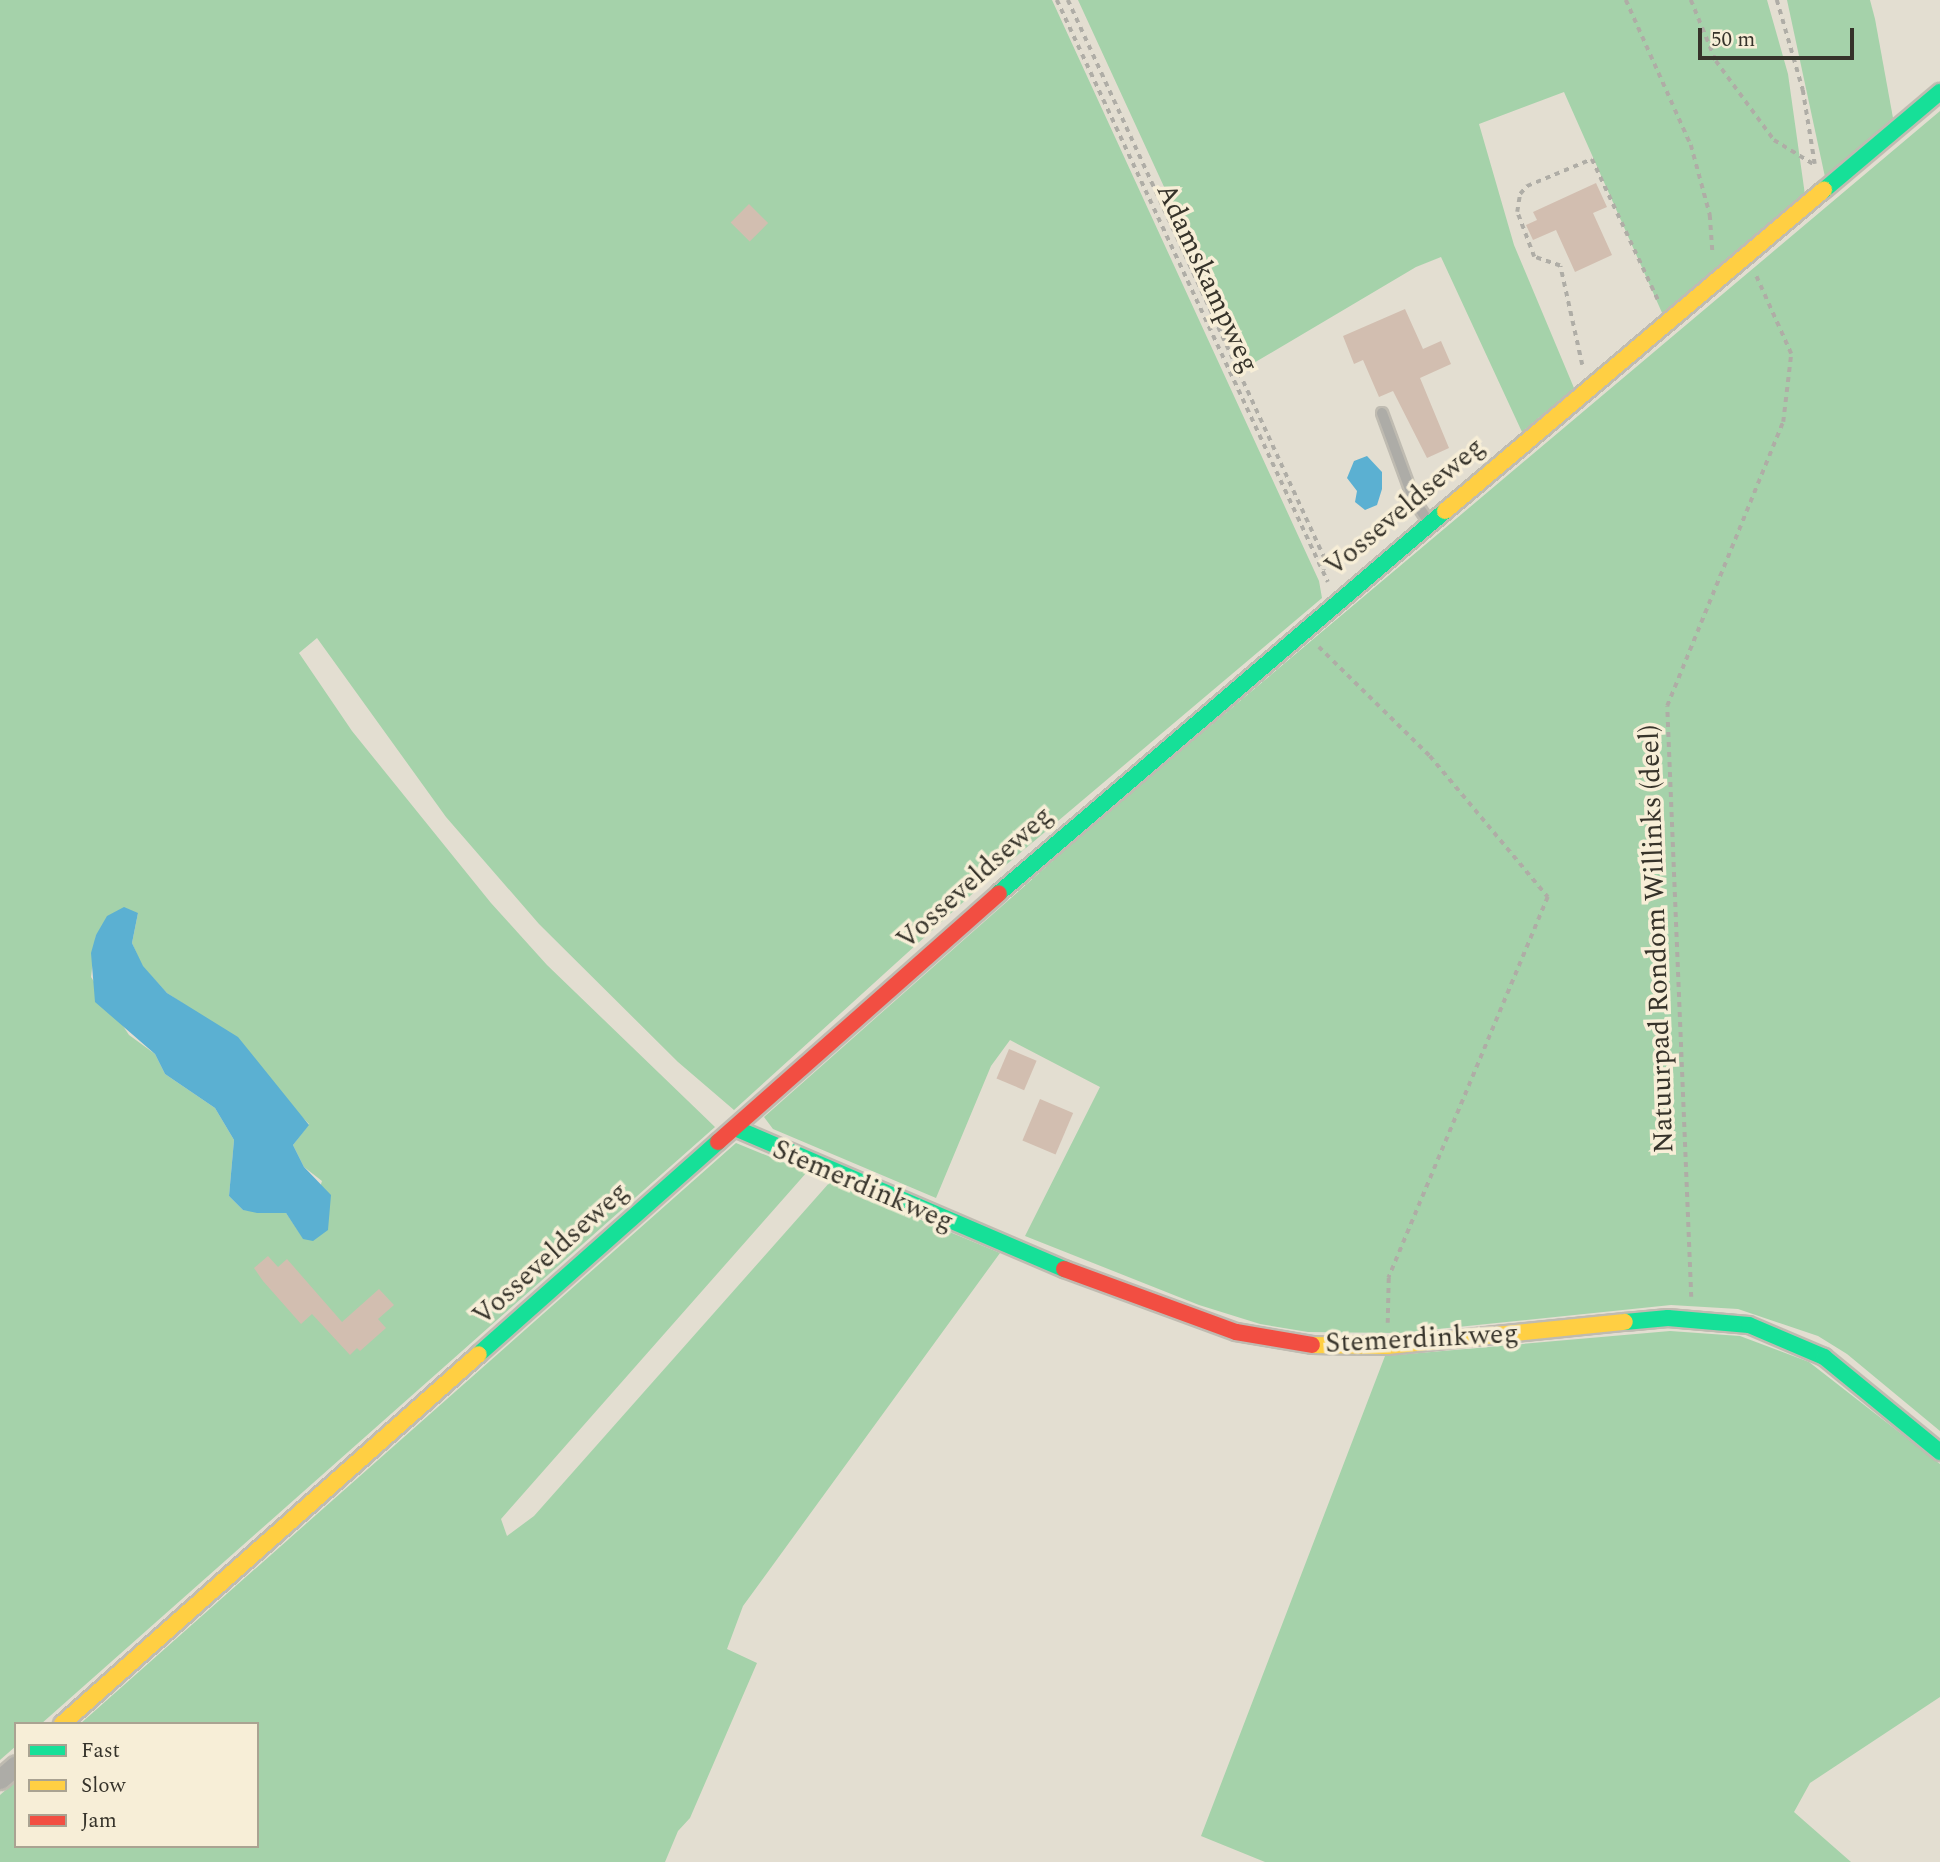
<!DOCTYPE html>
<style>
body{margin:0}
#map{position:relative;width:1940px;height:1862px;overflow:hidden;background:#e3ded1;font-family:Spectral,serif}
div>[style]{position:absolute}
.green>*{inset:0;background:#a5d2aa}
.water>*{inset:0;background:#5bb0d2}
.building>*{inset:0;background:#d2beb0;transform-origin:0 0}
.path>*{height:3.5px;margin-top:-1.75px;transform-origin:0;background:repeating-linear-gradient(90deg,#afada6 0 5px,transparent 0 10px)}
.roads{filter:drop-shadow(2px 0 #bfbbb1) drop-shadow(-2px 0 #bfbbb1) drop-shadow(0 2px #bfbbb1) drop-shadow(0 -2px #bfbbb1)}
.lane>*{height:10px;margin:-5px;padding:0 5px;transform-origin:5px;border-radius:5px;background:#adaca7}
.street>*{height:19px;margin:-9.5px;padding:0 9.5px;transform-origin:9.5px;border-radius:9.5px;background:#adaca7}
.fast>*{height:16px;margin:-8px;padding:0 8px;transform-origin:8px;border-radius:8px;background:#16e098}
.slow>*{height:16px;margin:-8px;padding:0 8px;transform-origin:8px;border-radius:8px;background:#ffcf43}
.jam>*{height:16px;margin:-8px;padding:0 8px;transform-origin:8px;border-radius:8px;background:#f24e42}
span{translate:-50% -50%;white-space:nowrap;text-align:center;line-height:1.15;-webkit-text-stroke:7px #f7eed7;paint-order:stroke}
.street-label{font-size:28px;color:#36332a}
.legend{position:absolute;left:14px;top:1722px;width:245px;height:126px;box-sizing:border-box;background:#f7eed7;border:2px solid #aaa392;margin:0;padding:9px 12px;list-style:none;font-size:21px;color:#36332a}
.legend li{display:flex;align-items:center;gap:14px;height:35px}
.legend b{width:35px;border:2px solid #aaa392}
.scale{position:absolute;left:1698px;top:28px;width:156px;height:32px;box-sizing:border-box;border:4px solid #36332a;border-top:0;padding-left:9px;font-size:21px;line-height:24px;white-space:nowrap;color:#36332a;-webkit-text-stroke:5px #f7eed7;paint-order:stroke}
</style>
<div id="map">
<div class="green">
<i style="clip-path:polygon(evenodd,0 0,1052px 0,1319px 581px,1322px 598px,981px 886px,734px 1110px,678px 1062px,539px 924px,446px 817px,317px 638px,299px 653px,352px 731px,491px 903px,547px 965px,715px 1127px,41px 1724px,16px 1724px,16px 1746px,0 1760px,0 0,138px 913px,132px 943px,142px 966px,167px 993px,199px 1014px,309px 1124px,293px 1145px,304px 1167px,322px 1181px,303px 1238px,286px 1213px,243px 1210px,229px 1196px,234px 1140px,215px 1108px,165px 1074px,155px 1054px,129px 1035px,91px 977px,96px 935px,138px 913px)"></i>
<i style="clip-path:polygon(1078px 0,1767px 0,1788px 74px,1805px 195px,1663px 315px,1564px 92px,1479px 124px,1514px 245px,1574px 388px,1522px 432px,1441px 257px,1416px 267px,1247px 367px)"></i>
<i style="clip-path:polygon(1787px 0,1870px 0,1875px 19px,1893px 118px,1825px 177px)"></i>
<i style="clip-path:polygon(1940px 111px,1940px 1431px,1847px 1354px,1818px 1336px,1738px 1309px,1671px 1305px,1399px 1333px,1308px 1332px,1260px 1324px,1199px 1305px,1025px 1236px,1100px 1087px,1010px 1040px,991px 1066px,936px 1198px,773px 1129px,764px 1117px,1101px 818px)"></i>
<i style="clip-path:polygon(736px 1143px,807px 1172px,501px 1519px,507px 1536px,534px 1516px,830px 1182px,1000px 1253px,743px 1606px,727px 1649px,757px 1663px,690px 1818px,678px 1831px,665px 1862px,0 1862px,0 1795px,16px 1781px,16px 1846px,257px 1846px,257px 1724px,80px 1724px)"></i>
<i style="clip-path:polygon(1670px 1331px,1740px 1336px,1809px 1362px,1940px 1464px,1940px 1697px,1810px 1783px,1794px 1812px,1851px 1862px,1265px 1862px,1201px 1836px,1385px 1356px)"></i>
</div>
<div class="water">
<i style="clip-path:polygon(1367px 456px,1382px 472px,1382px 489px,1377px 505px,1365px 510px,1355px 502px,1357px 491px,1347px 478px,1354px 461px)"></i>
<i style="clip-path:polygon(124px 907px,138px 913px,132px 943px,143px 966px,167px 993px,238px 1037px,309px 1125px,293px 1145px,304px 1167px,331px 1195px,328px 1230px,313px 1241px,303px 1239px,286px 1213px,257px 1213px,243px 1210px,229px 1196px,234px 1140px,215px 1108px,165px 1074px,155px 1054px,95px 1002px,91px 953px,96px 935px,107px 916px)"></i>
</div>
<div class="building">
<i style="clip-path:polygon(1596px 183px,1607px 207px,1593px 213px,1612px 255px,1575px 272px,1556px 230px,1533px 240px,1526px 225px,1537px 220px,1533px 212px)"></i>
<i style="left:749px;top:204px;width:27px;height:26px;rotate:45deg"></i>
<i style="clip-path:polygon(1405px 309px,1423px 349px,1441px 341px,1451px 364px,1420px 378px,1449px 448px,1427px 458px,1393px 391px,1379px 397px,1363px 360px,1354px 364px,1343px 336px)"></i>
<i style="left:1009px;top:1049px;width:30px;height:32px;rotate:23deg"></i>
<i style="left:1040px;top:1099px;width:36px;height:45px;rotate:23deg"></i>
<i style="clip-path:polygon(268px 1256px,278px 1267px,287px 1259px,342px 1322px,379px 1289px,394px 1305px,378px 1319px,386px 1328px,360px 1351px,357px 1348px,350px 1355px,312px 1314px,301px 1324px,263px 1281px,254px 1268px)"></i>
</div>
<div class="path">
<i style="left:1057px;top:0;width:642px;rotate:65.03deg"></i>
<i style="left:1068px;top:0;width:615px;rotate:65.31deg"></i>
<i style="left:1325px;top:559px;width:11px;rotate:95deg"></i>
<i style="left:1626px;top:0;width:159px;rotate:65.9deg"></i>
<i style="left:1691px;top:145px;width:73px;rotate:74.8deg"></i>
<i style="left:1710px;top:215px;width:39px;rotate:86deg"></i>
<i style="left:1691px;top:0;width:66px;rotate:67.7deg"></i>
<i style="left:1716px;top:61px;width:98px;rotate:53.7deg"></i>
<i style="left:1774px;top:140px;width:48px;rotate:31.4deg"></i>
<i style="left:1777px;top:0;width:94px;rotate:73.9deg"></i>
<i style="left:1803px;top:90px;width:75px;rotate:80.8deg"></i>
<i style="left:1582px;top:365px;width:101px;rotate:-102.5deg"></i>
<i style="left:1560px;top:266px;width:28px;rotate:-161deg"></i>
<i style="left:1534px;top:257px;width:48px;rotate:-110.7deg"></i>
<i style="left:1517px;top:212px;width:18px;rotate:-81deg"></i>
<i style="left:1520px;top:194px;width:11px;rotate:-49deg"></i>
<i style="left:1527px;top:186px;width:70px;rotate:-22.6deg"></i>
<i style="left:1592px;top:159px;width:158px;rotate:64.9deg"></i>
<i style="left:1319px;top:647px;width:156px;rotate:44.5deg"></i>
<i style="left:1430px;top:756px;width:184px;rotate:50.1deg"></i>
<i style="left:1548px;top:897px;width:413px;rotate:112.7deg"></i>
<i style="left:1389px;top:1278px;width:45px;rotate:91.3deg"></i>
<i style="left:1691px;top:1297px;width:591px;rotate:-92.33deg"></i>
<i style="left:1667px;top:706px;width:307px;rotate:-67.8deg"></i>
<i style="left:1783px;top:422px;width:68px;rotate:-83.3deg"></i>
<i style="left:1791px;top:354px;width:85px;rotate:-114.2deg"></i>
</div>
<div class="roads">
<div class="lane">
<i style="left:1382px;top:413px;width:93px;rotate:69.8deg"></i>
<i style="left:1414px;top:500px;width:27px;rotate:56deg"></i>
</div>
<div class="street">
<i style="left:0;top:1779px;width:21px;rotate:-41deg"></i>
</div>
<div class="fast">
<i style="left:1824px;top:190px;width:152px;rotate:-40.2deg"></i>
<i style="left:999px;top:893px;width:587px;rotate:-40.58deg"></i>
<i style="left:735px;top:1128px;width:358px;rotate:23.2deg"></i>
<i style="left:1625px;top:1322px;width:43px;rotate:-5.3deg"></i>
<i style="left:1668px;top:1318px;width:81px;rotate:4.9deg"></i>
<i style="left:1749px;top:1325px;width:82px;rotate:23.1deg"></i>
<i style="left:1824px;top:1357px;width:150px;rotate:39.3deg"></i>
<i style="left:479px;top:1354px;width:319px;rotate:-41.6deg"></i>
</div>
<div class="slow">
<i style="left:1445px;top:511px;width:497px;rotate:-40.3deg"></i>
<i style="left:1312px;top:1345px;width:75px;rotate:0.8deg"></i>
<i style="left:1387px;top:1346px;width:239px;rotate:-5.8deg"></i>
<i style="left:62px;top:1724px;width:557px;rotate:-41.58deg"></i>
</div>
<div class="jam">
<i style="left:718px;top:1142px;width:375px;rotate:-41.5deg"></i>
<i style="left:1064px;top:1269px;width:183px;rotate:20.1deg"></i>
<i style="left:1236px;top:1332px;width:77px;rotate:9.7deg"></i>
</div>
</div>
<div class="street-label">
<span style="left:1207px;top:278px;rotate:65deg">Adamskampweg</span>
<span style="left:1405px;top:507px;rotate:-40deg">Vosseveldseweg</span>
<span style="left:975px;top:878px;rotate:-42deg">Vosseveldseweg</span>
<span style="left:1657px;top:939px;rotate:-92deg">Natuurpad Rondom Willinks (deel)</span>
<span style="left:863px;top:1186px;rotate:23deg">Stemerdinkweg</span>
<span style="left:551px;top:1254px;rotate:-42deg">Vosseveldseweg</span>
<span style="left:1422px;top:1339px;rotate:-3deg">Stemerdinkweg</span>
</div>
<ul class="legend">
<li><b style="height:9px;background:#16e098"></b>Fast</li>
<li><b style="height:9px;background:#ffcf43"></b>Slow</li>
<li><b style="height:9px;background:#f24e42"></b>Jam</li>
</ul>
<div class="scale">50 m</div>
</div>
